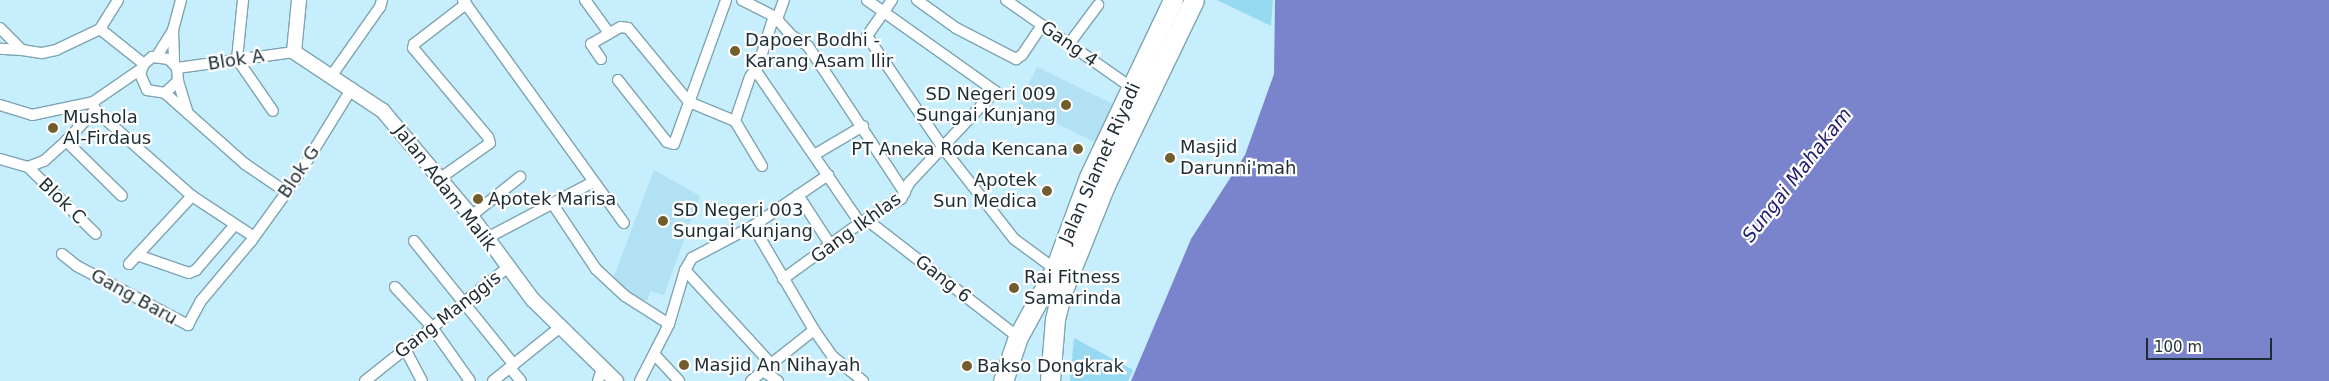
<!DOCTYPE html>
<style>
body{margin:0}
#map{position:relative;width:2329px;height:381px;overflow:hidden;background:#c6eefd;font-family:"DejaVu Sans",sans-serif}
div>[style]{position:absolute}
.built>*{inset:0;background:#b1e1f2;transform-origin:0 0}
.green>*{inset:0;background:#96d9f0}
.water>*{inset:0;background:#7984cd}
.roads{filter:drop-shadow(1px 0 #7ea4b2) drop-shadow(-1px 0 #7ea4b2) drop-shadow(0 1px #7ea4b2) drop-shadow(0 -1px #7ea4b2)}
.street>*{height:10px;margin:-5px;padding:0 5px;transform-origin:5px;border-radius:5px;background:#fff}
.secondary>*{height:14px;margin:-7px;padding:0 7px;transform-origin:7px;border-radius:7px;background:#fff}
.highway>*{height:19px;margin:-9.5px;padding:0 9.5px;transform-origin:9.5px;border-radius:9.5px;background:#fff}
.dots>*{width:14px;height:14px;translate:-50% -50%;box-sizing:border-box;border:2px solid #fff;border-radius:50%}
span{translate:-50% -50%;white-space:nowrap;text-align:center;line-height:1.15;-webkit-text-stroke:4.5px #fff;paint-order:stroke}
.poi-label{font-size:18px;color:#1e2d33}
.left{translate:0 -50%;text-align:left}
.right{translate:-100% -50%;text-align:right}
.street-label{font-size:18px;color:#1e2d33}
.water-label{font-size:19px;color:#201b71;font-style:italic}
.scale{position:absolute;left:2146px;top:338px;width:126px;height:22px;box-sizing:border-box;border:2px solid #1e2d33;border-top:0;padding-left:6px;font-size:15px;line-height:18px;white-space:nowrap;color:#1e2d33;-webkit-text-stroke:4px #fff;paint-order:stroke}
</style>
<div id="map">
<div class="built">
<i style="left:1037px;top:67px;width:85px;height:42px;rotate:26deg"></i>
<i style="clip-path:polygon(654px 170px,700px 196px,664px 295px,650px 291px,647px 301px,620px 291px,612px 281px)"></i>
</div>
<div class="green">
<i style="clip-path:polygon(1217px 0,1273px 0,1271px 26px)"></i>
<i style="clip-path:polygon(1074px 338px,1133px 370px,1128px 381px,1070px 381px)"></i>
</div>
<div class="water">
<i style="clip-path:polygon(1275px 0,2329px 0,2329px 381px,1131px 381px,1191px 239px,1245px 155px,1274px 74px)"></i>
</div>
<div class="roads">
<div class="street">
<i style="left:243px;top:0;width:59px;rotate:95.8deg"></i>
<i style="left:237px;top:59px;width:63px;rotate:55.3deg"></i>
<i style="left:463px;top:0;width:275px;rotate:54.2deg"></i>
<i style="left:585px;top:0;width:41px;rotate:54deg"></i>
<i style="left:742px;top:0;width:36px;rotate:27deg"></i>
<i style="left:774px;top:16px;width:27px;rotate:48deg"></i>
<i style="left:792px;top:36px;width:19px;rotate:32deg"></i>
<i style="left:808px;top:46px;width:176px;rotate:56.6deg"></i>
<i style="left:892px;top:0;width:44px;rotate:124.8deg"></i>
<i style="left:867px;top:36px;width:135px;rotate:55.8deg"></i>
<i style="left:943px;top:148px;width:115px;rotate:52deg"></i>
<i style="left:1014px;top:239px;width:51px;rotate:36.2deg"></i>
<i style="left:917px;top:0;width:48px;rotate:35.7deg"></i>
<i style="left:956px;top:28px;width:68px;rotate:27.3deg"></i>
<i style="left:1016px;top:59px;width:7px;rotate:-34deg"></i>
<i style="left:1022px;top:55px;width:36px;rotate:-56deg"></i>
<i style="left:1006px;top:0;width:154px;rotate:34.9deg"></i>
<i style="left:777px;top:19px;width:20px;rotate:-70deg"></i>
<i style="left:0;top:28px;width:31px;rotate:45deg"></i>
<i style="left:22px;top:50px;width:22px;rotate:-177deg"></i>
<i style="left:100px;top:29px;width:56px;rotate:38.5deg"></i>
<i style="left:173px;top:31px;width:32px;rotate:88deg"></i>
<i style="left:1069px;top:44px;width:49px;rotate:-53.4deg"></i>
<i style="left:22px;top:50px;width:20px;rotate:9deg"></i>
<i style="left:42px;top:53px;width:14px;rotate:-12deg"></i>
<i style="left:56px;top:50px;width:49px;rotate:-25.5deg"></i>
<i style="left:100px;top:29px;width:34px;rotate:-58deg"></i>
<i style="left:157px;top:56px;width:31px;rotate:-58deg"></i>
<i style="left:173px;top:30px;width:31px;rotate:-75deg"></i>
<i style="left:601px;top:59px;width:18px;rotate:-124deg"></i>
<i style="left:591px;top:44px;width:34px;rotate:-30deg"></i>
<i style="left:621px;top:27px;width:7px;rotate:8deg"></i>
<i style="left:628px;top:28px;width:96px;rotate:50.5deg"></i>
<i style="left:689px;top:102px;width:50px;rotate:22.4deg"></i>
<i style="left:177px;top:68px;width:118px;rotate:-7.8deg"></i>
<i style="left:756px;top:71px;width:184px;rotate:55.6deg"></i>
<i style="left:332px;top:75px;width:83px;rotate:-54.8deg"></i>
<i style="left:380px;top:7px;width:7px;rotate:-74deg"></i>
<i style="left:618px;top:80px;width:79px;rotate:51.7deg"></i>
<i style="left:667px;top:142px;width:7px;rotate:16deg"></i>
<i style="left:674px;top:144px;width:153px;rotate:-70.1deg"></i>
<i style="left:178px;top:81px;width:34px;rotate:73deg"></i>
<i style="left:165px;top:93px;width:18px;rotate:-43deg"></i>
<i style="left:178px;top:81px;width:13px;rotate:-94deg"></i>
<i style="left:177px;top:68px;width:12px;rotate:-132deg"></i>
<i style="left:169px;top:59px;width:17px;rotate:-173deg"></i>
<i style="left:152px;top:57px;width:11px;rotate:139deg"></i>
<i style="left:144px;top:64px;width:11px;rotate:112deg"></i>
<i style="left:140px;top:74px;width:17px;rotate:66deg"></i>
<i style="left:147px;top:90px;width:18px;rotate:9deg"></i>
<i style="left:165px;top:93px;width:107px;rotate:41.6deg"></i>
<i style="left:245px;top:164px;width:50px;rotate:34.3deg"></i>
<i style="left:0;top:105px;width:34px;rotate:17deg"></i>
<i style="left:32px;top:115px;width:62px;rotate:-12deg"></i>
<i style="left:93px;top:102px;width:58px;rotate:-34.5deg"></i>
<i style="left:95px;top:110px;width:130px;rotate:41.6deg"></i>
<i style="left:66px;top:141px;width:78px;rotate:44.5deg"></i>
<i style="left:814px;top:155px;width:57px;rotate:-30.6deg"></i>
<i style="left:0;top:159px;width:29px;rotate:16deg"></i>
<i style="left:28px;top:167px;width:95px;rotate:44.6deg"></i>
<i style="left:762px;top:166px;width:52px;rotate:-121deg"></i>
<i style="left:735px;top:121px;width:46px;rotate:-71.2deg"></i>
<i style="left:750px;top:77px;width:14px;rotate:-54deg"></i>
<i style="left:758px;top:66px;width:52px;rotate:-72.3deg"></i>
<i style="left:28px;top:167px;width:17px;rotate:-21deg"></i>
<i style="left:44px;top:161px;width:30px;rotate:-42deg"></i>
<i style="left:66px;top:141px;width:42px;rotate:-46.9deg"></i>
<i style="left:95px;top:110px;width:7px;rotate:-106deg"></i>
<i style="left:439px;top:179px;width:62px;rotate:-35.2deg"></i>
<i style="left:490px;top:143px;width:6px;rotate:-108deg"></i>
<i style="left:488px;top:137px;width:116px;rotate:-130.1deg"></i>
<i style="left:413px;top:48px;width:4px;rotate:-76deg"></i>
<i style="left:414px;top:44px;width:66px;rotate:-37.6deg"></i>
<i style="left:798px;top:195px;width:59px;rotate:56.9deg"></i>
<i style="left:552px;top:203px;width:79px;rotate:56.3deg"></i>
<i style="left:596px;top:269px;width:40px;rotate:43deg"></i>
<i style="left:625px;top:296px;width:52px;rotate:32.5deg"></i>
<i style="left:471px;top:216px;width:63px;rotate:-38.5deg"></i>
<i style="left:867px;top:220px;width:191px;rotate:37.8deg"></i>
<i style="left:753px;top:226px;width:121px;rotate:59.6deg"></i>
<i style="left:814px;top:330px;width:32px;rotate:55deg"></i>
<i style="left:832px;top:356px;width:40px;rotate:39deg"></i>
<i style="left:487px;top:238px;width:120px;rotate:-27.8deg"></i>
<i style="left:414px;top:241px;width:159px;rotate:51.1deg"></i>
<i style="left:62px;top:254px;width:19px;rotate:39deg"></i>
<i style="left:77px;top:266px;width:126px;rotate:28deg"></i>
<i style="left:188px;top:325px;width:26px;rotate:-62deg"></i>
<i style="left:200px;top:302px;width:81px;rotate:-50deg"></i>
<i style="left:252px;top:240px;width:75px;rotate:-54.2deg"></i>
<i style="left:296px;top:179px;width:107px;rotate:-58.4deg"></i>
<i style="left:137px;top:255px;width:55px;rotate:19.1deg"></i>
<i style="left:189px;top:273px;width:8px;rotate:-23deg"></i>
<i style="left:196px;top:270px;width:58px;rotate:-49.2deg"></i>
<i style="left:129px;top:264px;width:93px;rotate:-47.2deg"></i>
<i style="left:192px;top:196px;width:73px;rotate:33.3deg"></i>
<i style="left:685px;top:270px;width:127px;rotate:47.5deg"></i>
<i style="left:771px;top:364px;width:11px;rotate:139deg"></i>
<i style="left:763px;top:371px;width:18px;rotate:34deg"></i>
<i style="left:783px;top:279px;width:95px;rotate:-36deg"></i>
<i style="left:860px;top:223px;width:48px;rotate:-30.3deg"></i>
<i style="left:901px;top:199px;width:18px;rotate:-63deg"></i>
<i style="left:909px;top:183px;width:126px;rotate:-46.9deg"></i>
<i style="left:995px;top:91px;width:157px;rotate:-144.6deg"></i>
<i style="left:395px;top:287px;width:53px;rotate:47.3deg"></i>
<i style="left:431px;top:326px;width:67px;rotate:54.7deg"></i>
<i style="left:405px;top:349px;width:36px;rotate:62deg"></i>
<i style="left:654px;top:354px;width:37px;rotate:47deg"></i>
<i style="left:771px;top:364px;width:55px;rotate:-38.3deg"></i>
<i style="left:510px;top:368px;width:17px;rotate:50deg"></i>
<i style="left:365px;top:381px;width:181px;rotate:-38.5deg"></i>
<i style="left:493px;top:381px;width:85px;rotate:-38.8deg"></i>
<i style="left:598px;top:381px;width:16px;rotate:-72deg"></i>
<i style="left:640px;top:381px;width:64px;rotate:-63deg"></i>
<i style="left:669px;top:324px;width:56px;rotate:-73.5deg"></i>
<i style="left:685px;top:270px;width:14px;rotate:-60deg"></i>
<i style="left:692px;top:258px;width:69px;rotate:-27.7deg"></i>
<i style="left:753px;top:226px;width:91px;rotate:-34.2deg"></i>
<i style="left:751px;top:381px;width:16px;rotate:-40deg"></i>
</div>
<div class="secondary">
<i style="left:299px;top:0;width:52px;rotate:95.5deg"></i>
<i style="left:294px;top:52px;width:107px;rotate:33.5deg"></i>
<i style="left:383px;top:111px;width:137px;rotate:50deg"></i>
<i style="left:471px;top:216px;width:104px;rotate:53.6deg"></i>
<i style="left:533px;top:300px;width:116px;rotate:44.3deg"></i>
</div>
<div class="highway">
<i style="left:1003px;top:381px;width:46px;rotate:-71.2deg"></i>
<i style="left:1018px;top:337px;width:77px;rotate:-61.4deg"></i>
<i style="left:1055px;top:269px;width:98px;rotate:-69.7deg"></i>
<i style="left:1089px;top:177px;width:196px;rotate:-64.6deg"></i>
<i style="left:1050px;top:381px;width:62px;rotate:-85.4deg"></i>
<i style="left:1055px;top:319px;width:25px;rotate:-76deg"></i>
<i style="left:1061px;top:295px;width:118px;rotate:-68.2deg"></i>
<i style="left:1105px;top:185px;width:205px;rotate:-64.3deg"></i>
</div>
</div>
<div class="dots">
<i style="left:735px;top:51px;background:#725d2d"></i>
<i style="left:1066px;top:105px;background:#725d2d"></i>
<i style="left:53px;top:128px;background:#725d2d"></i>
<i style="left:1078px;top:149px;background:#725d2d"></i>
<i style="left:1170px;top:158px;background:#725d2d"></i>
<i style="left:1047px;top:191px;background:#725d2d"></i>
<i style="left:478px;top:199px;background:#725d2d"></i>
<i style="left:663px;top:221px;background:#725d2d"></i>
<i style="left:1014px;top:288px;background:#725d2d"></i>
<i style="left:684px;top:365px;background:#725d2d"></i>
<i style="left:967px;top:366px;background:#725d2d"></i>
</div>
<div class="poi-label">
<span class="left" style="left:745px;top:51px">Dapoer Bodhi -<br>Karang Asam Ilir</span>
<span class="right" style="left:1056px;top:105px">SD Negeri 009<br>Sungai Kunjang</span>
<span class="left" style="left:63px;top:128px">Mushola<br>Al-Firdaus</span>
<span class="left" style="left:1180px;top:158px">Masjid<br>Darunni'mah</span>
<span class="right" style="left:1068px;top:149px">PT Aneka Roda Kencana</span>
<span class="right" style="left:1037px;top:191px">Apotek<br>Sun Medica</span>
<span class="left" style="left:488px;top:199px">Apotek Marisa</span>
<span class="left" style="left:673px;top:221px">SD Negeri 003<br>Sungai Kunjang</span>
<span class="left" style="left:1024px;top:288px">Rai Fitness<br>Samarinda</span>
<span class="left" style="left:694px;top:365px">Masjid An Nihayah</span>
<span class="left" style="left:977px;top:366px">Bakso Dongkrak</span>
</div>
<div class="street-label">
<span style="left:1069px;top:44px;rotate:35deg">Gang 4</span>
<span style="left:236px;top:60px;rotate:-9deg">Blok A</span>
<span style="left:1100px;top:163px;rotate:-66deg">Jalan Slamet Riyadi</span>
<span style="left:299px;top:172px;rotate:-56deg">Blok G</span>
<span style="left:445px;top:188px;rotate:52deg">Jalan Adam Malik</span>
<span style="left:62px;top:201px;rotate:44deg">Blok C</span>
<span style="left:856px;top:228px;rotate:-36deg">Gang Ikhlas</span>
<span style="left:943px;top:279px;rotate:38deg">Gang 6</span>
<span style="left:134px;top:297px;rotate:29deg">Gang Baru</span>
<span style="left:448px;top:315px;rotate:-38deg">Gang Manggis</span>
</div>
<div class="water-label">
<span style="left:1797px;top:175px;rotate:-52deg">Sungai Mahakam</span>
</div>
<div class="scale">100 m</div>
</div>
